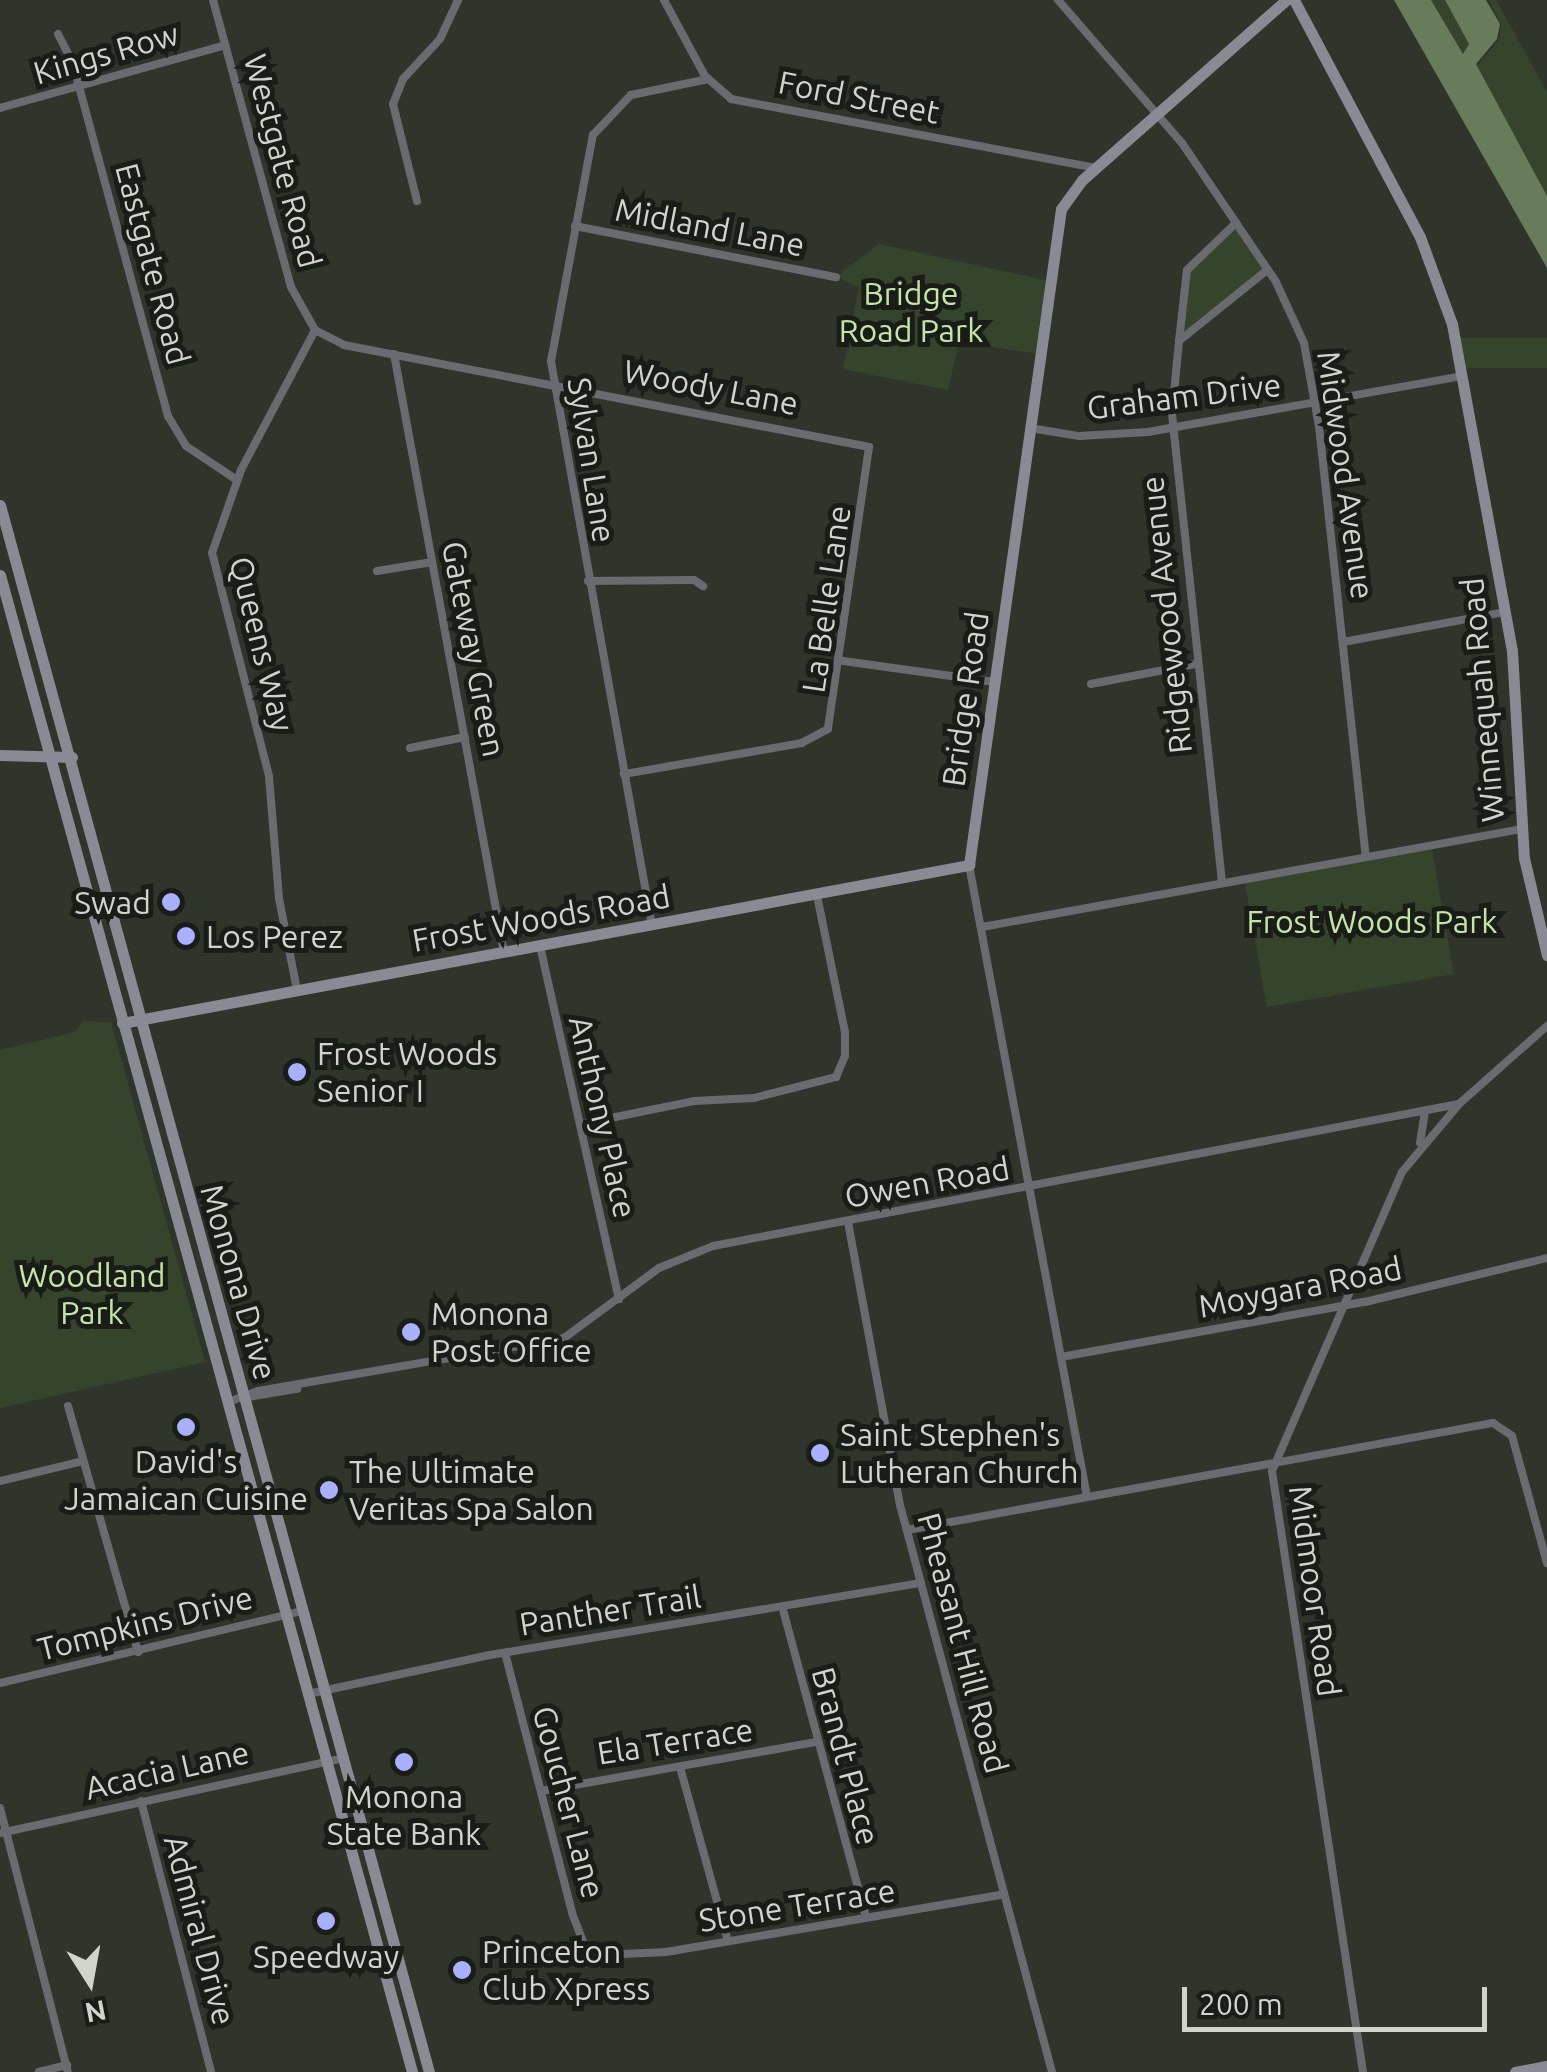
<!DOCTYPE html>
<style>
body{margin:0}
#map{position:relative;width:1547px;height:2072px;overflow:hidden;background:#2f352b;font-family:Ubuntu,sans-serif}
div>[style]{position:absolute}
.green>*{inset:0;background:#37442c;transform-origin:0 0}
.water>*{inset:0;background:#687b5a}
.street>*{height:8px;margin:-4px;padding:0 4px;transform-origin:4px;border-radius:4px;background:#6a6b71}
.secondary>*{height:11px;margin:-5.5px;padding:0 5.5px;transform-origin:5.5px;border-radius:5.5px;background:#898b94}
.dots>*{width:28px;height:28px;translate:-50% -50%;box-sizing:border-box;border:5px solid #191c17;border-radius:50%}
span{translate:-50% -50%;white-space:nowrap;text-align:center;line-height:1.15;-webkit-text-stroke:10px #191c17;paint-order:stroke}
.street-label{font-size:32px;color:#d0d4cd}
.park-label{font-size:32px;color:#c4e4aa}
.poi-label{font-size:32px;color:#d0d4cd}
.right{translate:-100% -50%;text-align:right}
.left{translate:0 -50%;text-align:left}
.north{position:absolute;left:40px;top:1932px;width:100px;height:100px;-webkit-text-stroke:8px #191c17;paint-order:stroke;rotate:169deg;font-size:28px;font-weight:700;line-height:40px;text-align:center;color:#d0d4cd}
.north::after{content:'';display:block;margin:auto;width:35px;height:45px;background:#d0d4cd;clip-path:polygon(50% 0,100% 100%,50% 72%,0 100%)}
.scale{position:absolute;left:1182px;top:1987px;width:305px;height:45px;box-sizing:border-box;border:5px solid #d0d4cd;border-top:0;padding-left:12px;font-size:30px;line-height:35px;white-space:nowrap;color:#d0d4cd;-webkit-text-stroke:8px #191c17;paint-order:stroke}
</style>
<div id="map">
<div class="green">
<i style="clip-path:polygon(1431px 0,1445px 0,1469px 44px,1463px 54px)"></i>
<i style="clip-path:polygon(1489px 0,1496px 0,1547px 92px,1547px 197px,1477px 66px,1499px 40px,1501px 24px)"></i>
<i style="clip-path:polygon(1236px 223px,1267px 270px,1179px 341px,1192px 261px)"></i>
<i style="clip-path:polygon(879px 244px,1049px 281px,1040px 354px,959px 342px,948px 390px,843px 369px,859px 287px,836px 277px)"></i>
<i style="left:1547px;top:338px;width:30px;height:90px;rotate:90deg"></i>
<i style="left:1431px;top:844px;width:132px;height:190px;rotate:80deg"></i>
<i style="clip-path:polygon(83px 1021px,111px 1022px,205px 1362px,0 1408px,0 1050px,75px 1032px)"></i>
</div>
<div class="water">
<i style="clip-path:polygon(1394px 0,1431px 0,1463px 54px,1469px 44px,1445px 0,1486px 0,1500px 24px,1497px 39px,1476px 64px,1547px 196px,1547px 268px)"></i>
</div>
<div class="street">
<i style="left:213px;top:0;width:297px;rotate:74.8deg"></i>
<i style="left:291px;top:287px;width:49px;rotate:60.8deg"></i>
<i style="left:315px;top:330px;width:33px;rotate:27deg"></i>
<i style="left:344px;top:345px;width:535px;rotate:10.99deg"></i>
<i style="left:869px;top:447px;width:285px;rotate:98.3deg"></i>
<i style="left:828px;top:729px;width:30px;rotate:152deg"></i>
<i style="left:802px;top:743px;width:181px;rotate:170.1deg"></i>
<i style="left:664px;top:0;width:86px;rotate:61.7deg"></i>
<i style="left:705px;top:76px;width:35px;rotate:41deg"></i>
<i style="left:731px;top:99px;width:371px;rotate:10.7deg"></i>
<i style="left:1058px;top:0;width:189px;rotate:49.1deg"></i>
<i style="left:1182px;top:143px;width:168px;rotate:55.9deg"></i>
<i style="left:1276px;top:282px;width:67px;rotate:65.3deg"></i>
<i style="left:1304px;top:343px;width:84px;rotate:79.8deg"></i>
<i style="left:1319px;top:426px;width:433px;rotate:83.8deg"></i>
<i style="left:58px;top:34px;width:34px;rotate:63deg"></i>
<i style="left:73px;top:64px;width:365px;rotate:74.9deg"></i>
<i style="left:168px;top:416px;width:35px;rotate:59deg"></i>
<i style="left:186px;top:446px;width:61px;rotate:33.7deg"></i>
<i style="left:0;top:108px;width:234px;rotate:-15.6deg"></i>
<i style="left:417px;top:201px;width:100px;rotate:-103.9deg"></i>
<i style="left:393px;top:104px;width:27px;rotate:-68deg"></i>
<i style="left:403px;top:79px;width:54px;rotate:-47.2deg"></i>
<i style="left:440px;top:39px;width:43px;rotate:-65.2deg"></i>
<i style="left:575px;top:226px;width:266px;rotate:11.1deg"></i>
<i style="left:1179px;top:341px;width:71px;rotate:-83.6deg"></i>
<i style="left:1187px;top:270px;width:68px;rotate:-43.8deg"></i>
<i style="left:394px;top:354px;width:609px;rotate:79.59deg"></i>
<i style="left:1030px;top:428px;width:50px;rotate:9.3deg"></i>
<i style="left:1079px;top:436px;width:69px;rotate:-3.3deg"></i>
<i style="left:1148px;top:432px;width:320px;rotate:-10.1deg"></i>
<i style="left:377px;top:571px;width:56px;rotate:-9.3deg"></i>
<i style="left:588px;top:581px;width:106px;rotate:-0.5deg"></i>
<i style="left:694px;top:580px;width:11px;rotate:34deg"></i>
<i style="left:1343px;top:642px;width:165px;rotate:-10.5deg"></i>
<i style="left:843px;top:661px;width:153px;rotate:7.9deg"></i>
<i style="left:1091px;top:684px;width:106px;rotate:-10.9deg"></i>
<i style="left:410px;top:748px;width:56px;rotate:-11.3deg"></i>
<i style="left:969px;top:865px;width:643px;rotate:79.42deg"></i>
<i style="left:1222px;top:882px;width:472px;rotate:-96.1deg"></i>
<i style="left:1172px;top:413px;width:72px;rotate:-84.4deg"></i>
<i style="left:1179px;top:341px;width:113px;rotate:-38.9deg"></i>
<i style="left:652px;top:926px;width:574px;rotate:-100.14deg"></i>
<i style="left:551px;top:361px;width:230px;rotate:-79.5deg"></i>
<i style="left:593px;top:135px;width:55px;rotate:-46.5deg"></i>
<i style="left:631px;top:95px;width:79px;rotate:-11.7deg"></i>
<i style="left:982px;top:927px;width:549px;rotate:-10.29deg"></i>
<i style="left:540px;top:946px;width:362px;rotate:77.4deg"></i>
<i style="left:297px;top:990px;width:94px;rotate:-101.1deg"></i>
<i style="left:279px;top:898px;width:122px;rotate:-94.7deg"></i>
<i style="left:269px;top:776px;width:230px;rotate:-104.3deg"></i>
<i style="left:212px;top:553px;width:88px;rotate:-70.7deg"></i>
<i style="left:241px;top:470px;width:158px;rotate:-62.1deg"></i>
<i style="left:581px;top:1124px;width:115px;rotate:-11.5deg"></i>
<i style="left:694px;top:1101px;width:60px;rotate:-2.9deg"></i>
<i style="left:754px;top:1098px;width:85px;rotate:-14.4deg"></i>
<i style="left:836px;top:1077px;width:23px;rotate:-67deg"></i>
<i style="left:845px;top:1056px;width:24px;rotate:-90deg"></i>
<i style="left:845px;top:1032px;width:140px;rotate:-101.6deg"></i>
<i style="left:1420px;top:1143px;width:30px;rotate:-81deg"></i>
<i style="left:848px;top:1222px;width:288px;rotate:79.6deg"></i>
<i style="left:900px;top:1505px;width:587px;rotate:74.99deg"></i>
<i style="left:1061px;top:1357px;width:309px;rotate:-10.3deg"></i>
<i style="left:1365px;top:1302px;width:187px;rotate:-13.6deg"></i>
<i style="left:248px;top:1397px;width:50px;rotate:-9.3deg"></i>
<i style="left:228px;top:1402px;width:32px;rotate:-20deg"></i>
<i style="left:258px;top:1391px;width:311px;rotate:-9.8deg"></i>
<i style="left:564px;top:1338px;width:118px;rotate:-36.4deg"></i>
<i style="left:659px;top:1268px;width:58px;rotate:-22.2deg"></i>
<i style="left:713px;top:1246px;width:759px;rotate:-10.78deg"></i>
<i style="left:68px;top:1406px;width:256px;rotate:74.1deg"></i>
<i style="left:0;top:1481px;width:85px;rotate:-13.5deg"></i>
<i style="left:907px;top:1530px;width:596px;rotate:-10.35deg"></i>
<i style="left:1493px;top:1423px;width:23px;rotate:34deg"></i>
<i style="left:1512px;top:1436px;width:132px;rotate:74.6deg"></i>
<i style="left:782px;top:1606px;width:323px;rotate:74.9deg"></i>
<i style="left:505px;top:1653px;width:268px;rotate:75.5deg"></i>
<i style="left:572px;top:1913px;width:33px;rotate:69deg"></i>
<i style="left:584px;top:1944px;width:19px;rotate:36deg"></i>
<i style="left:599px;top:1955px;width:67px;rotate:-2.6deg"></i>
<i style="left:666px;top:1952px;width:343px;rotate:-9.7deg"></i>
<i style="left:0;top:1683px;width:311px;rotate:-13.4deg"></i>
<i style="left:308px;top:1694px;width:186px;rotate:-12.1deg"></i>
<i style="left:490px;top:1655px;width:437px;rotate:-9.5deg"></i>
<i style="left:680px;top:1767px;width:180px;rotate:74.6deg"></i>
<i style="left:541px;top:1791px;width:280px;rotate:-10.1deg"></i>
<i style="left:141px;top:1801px;width:280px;rotate:75.5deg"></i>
<i style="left:0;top:1808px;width:273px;rotate:75.6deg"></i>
<i style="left:0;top:1833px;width:353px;rotate:-12.3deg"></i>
<i style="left:39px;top:2072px;width:29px;rotate:-14deg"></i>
<i style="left:1363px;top:2072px;width:608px;rotate:-98.61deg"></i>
<i style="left:1272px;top:1471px;width:326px;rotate:-66.5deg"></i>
<i style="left:1402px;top:1172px;width:89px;rotate:-50deg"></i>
<i style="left:1459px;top:1104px;width:118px;rotate:-41.6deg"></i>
</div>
<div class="secondary">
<i style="left:1294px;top:0;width:268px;rotate:62deg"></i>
<i style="left:1420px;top:237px;width:93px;rotate:69.8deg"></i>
<i style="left:1452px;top:324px;width:332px;rotate:79.6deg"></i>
<i style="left:1512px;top:651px;width:207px;rotate:86.7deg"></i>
<i style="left:1524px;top:858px;width:100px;rotate:76.7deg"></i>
<i style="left:0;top:505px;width:1625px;rotate:74.69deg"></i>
<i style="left:0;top:575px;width:1553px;rotate:74.61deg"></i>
<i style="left:0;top:755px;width:72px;rotate:1.6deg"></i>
<i style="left:122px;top:1023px;width:862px;rotate:-10.57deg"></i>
<i style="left:969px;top:865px;width:662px;rotate:-82.02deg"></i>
<i style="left:1061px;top:209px;width:36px;rotate:-54deg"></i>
<i style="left:1082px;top:180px;width:272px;rotate:-41.4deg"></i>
<i style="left:1515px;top:2072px;width:33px;rotate:-11deg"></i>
</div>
<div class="dots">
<i style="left:171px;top:902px;background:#a9b0fc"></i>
<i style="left:186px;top:936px;background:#a9b0fc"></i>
<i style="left:297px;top:1072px;background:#a9b0fc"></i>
<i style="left:411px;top:1332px;background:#a9b0fc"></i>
<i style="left:186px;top:1427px;background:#a9b0fc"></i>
<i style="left:820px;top:1453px;background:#a9b0fc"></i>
<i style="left:329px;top:1490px;background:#a9b0fc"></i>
<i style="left:404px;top:1762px;background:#a9b0fc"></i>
<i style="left:326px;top:1921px;background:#a9b0fc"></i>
<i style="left:462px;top:1970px;background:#a9b0fc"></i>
</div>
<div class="street-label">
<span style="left:106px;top:53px;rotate:-16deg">Kings Row</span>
<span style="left:859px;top:97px;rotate:11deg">Ford Street</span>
<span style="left:283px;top:161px;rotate:75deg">Westgate Road</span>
<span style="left:710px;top:227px;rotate:11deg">Midland Lane</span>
<span style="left:153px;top:264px;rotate:75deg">Eastgate Road</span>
<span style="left:711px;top:387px;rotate:11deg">Woody Lane</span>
<span style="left:1184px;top:396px;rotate:-7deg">Graham Drive</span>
<span style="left:592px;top:460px;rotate:81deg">Sylvan Lane</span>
<span style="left:1346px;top:475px;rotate:82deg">Midwood Avenue</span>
<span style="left:826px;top:599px;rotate:-82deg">La Belle Lane</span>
<span style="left:1166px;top:615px;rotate:-96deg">Ridgewood Avenue</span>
<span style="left:262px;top:644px;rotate:76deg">Queens Way</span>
<span style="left:474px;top:649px;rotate:79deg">Gateway Green</span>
<span style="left:965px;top:699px;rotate:-82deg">Bridge Road</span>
<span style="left:1482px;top:700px;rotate:-95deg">Winnequah Road</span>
<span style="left:541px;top:918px;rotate:-10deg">Frost Woods Road</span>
<span style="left:603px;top:1117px;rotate:77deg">Anthony Place</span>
<span style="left:927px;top:1182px;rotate:-10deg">Owen Road</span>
<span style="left:239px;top:1282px;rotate:74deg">Monona Drive</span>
<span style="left:1300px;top:1287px;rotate:-11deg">Moygara Road</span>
<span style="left:1315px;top:1591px;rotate:82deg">Midmoor Road</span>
<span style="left:610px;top:1610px;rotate:-9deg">Panther Trail</span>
<span style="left:145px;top:1623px;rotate:-14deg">Tompkins Drive</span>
<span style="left:963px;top:1643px;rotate:75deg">Pheasant Hill Road</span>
<span style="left:675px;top:1741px;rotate:-9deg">Ela Terrace</span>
<span style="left:846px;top:1756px;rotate:75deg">Brandt Place</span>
<span style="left:167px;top:1770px;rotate:-13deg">Acacia Lane</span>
<span style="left:569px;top:1802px;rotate:75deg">Goucher Lane</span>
<span style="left:797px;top:1905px;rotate:-9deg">Stone Terrace</span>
<span style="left:200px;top:1930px;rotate:75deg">Admiral Drive</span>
</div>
<div class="park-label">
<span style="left:911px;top:312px">Bridge<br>Road Park</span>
<span style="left:1372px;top:921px">Frost Woods Park</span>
<span style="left:92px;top:1294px">Woodland<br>Park</span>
</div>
<div class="poi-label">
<span class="right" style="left:151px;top:902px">Swad</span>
<span class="left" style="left:206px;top:936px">Los Perez</span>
<span class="left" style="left:317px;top:1072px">Frost Woods<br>Senior I</span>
<span class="left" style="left:431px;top:1332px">Monona<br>Post Office</span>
<span class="left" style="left:840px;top:1453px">Saint Stephen's<br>Lutheran Church</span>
<span style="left:186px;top:1480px">David's<br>Jamaican Cuisine</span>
<span class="left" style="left:349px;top:1490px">The Ultimate<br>Veritas Spa Salon</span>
<span style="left:404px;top:1815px">Monona<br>State Bank</span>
<span class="left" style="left:482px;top:1970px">Princeton<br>Club Xpress</span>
<span style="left:326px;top:1956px">Speedway</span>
</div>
<div class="north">N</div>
<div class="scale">200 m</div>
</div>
